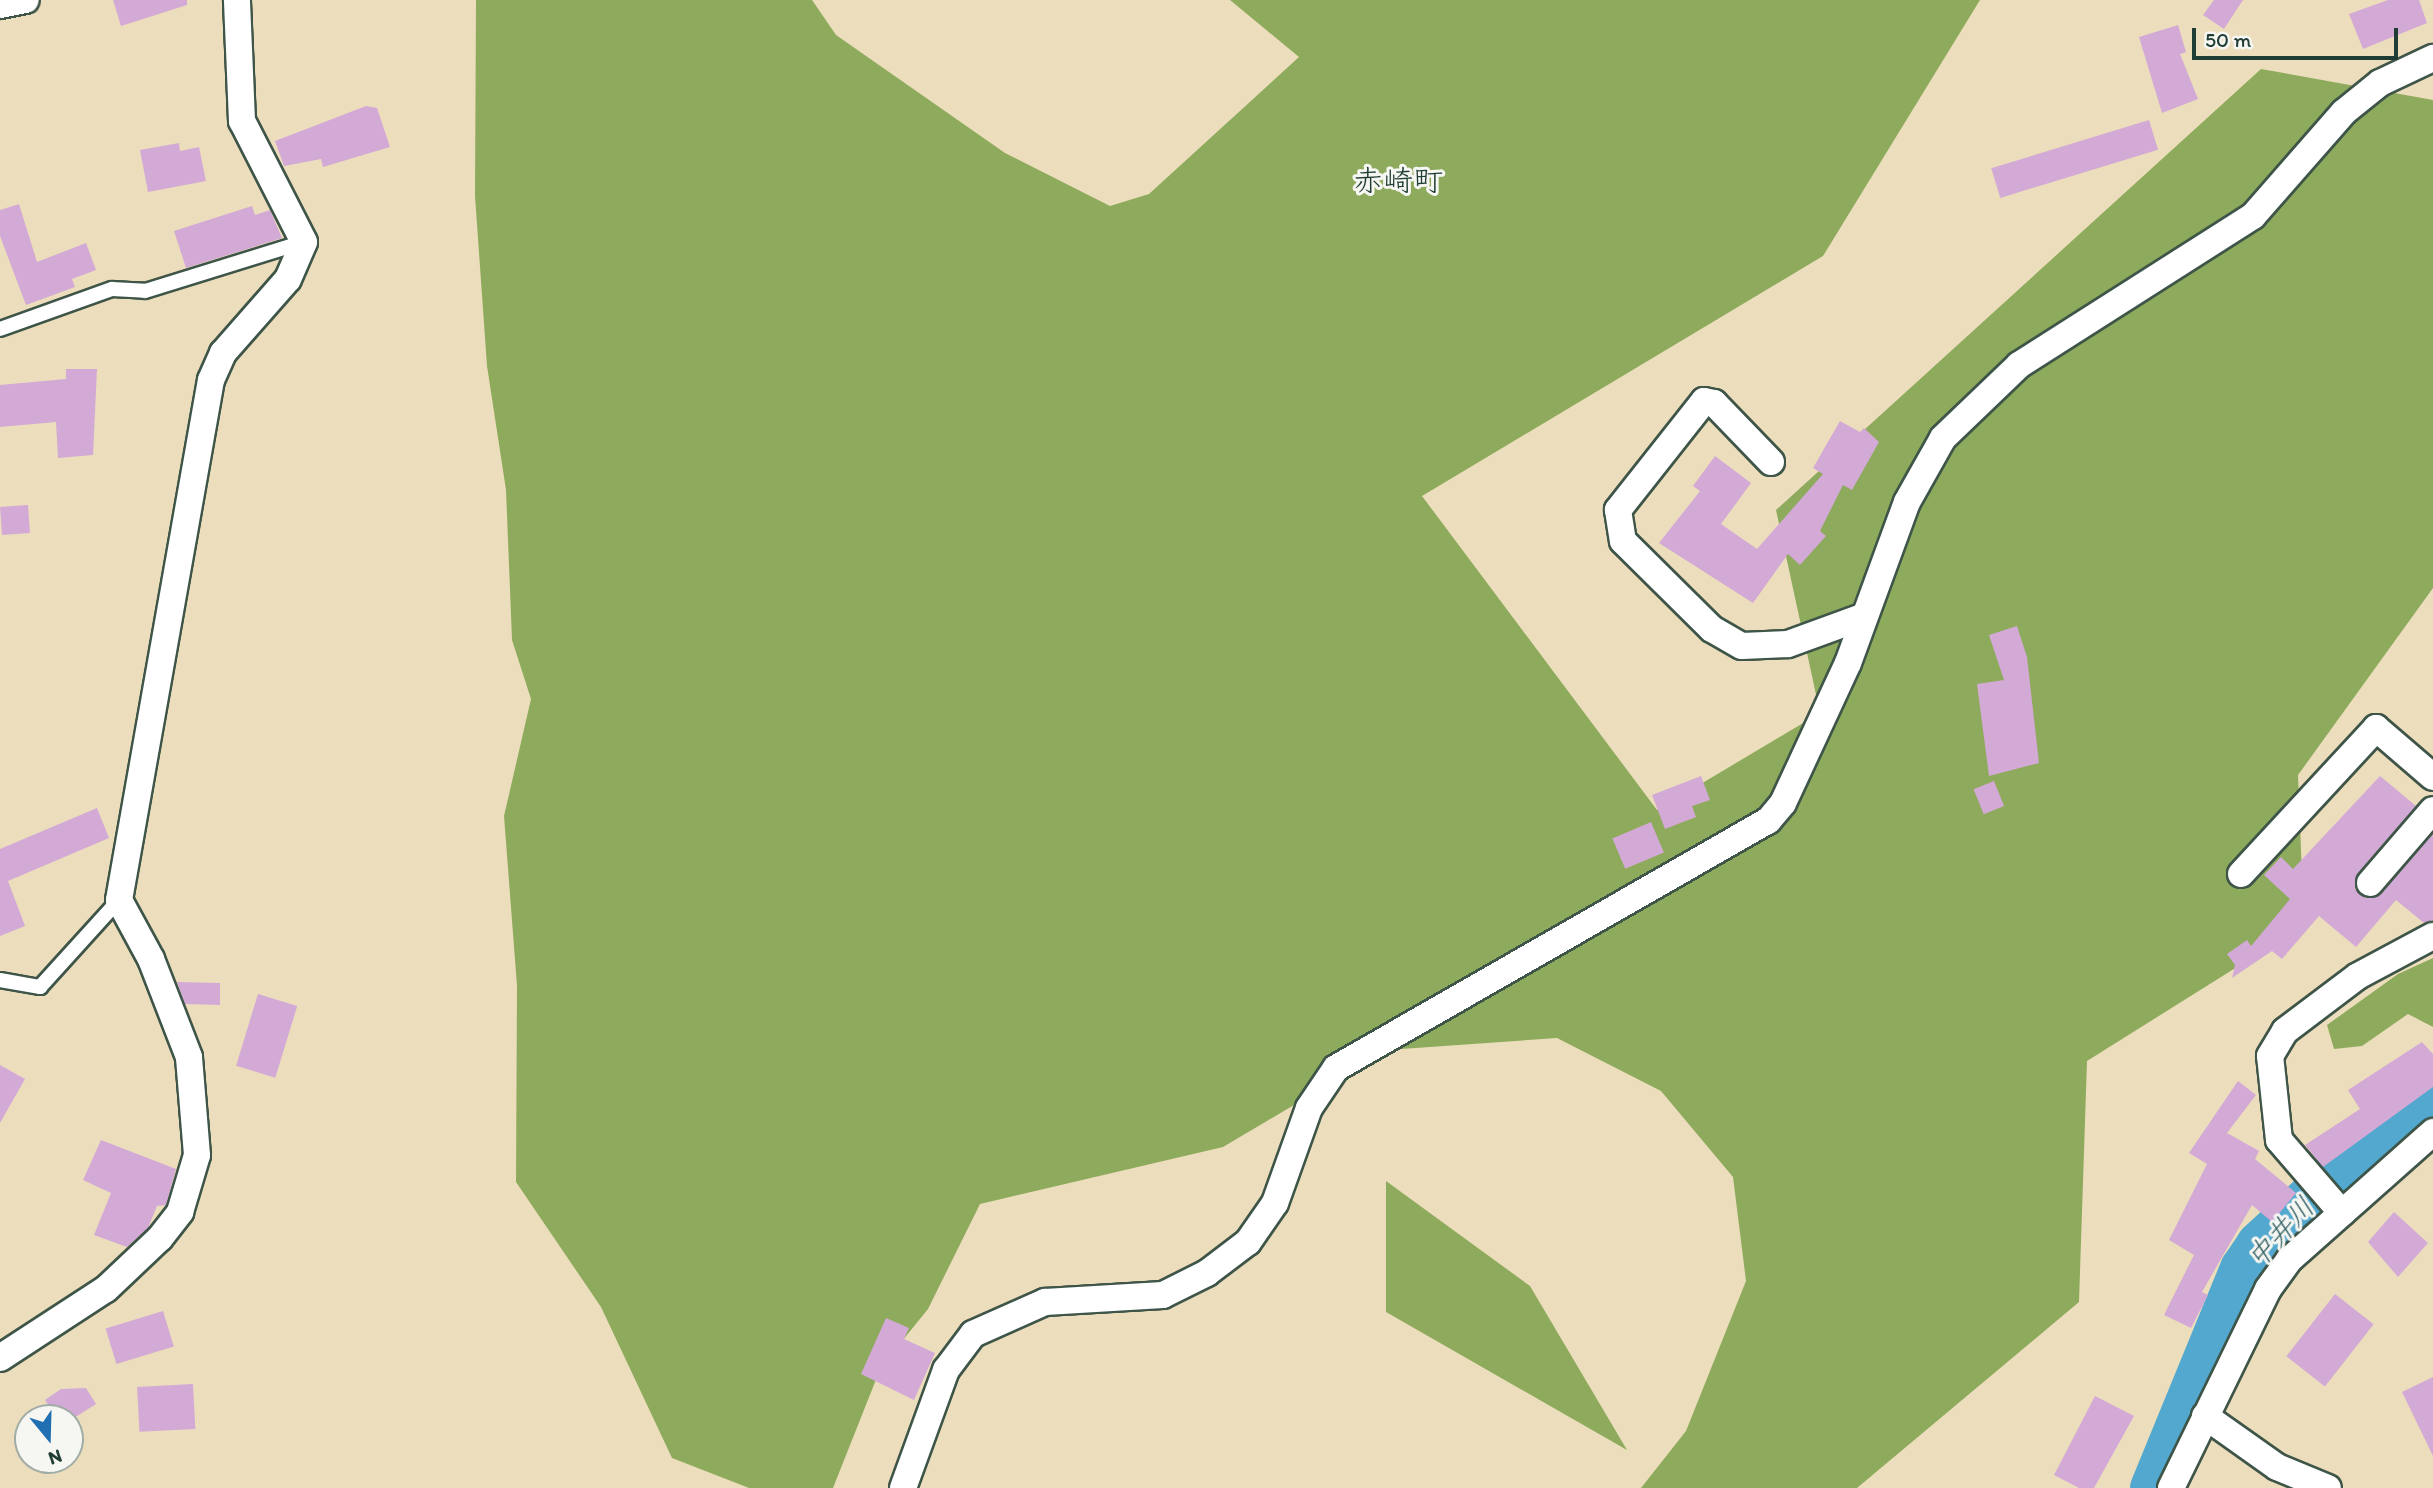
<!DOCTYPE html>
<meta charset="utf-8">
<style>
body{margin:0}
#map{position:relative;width:2433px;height:1488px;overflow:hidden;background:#ecdebc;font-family:Itim,"Klee One",sans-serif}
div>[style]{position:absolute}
.forest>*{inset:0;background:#8eaa5c}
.river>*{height:49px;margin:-24.5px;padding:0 24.5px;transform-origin:24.5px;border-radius:24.5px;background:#52a8ce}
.building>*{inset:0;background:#d3a9d6;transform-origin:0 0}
.roads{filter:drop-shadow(2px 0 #3e5548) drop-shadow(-2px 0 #3e5548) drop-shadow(0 2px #3e5548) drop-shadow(0 -2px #3e5548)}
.service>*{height:14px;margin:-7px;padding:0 7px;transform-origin:7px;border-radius:7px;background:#fff}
.minor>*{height:26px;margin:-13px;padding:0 13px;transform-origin:13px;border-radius:13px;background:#fff}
span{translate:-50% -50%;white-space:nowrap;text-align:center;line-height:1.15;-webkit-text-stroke:6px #f6f6f2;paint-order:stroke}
.water-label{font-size:28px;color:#2e5d62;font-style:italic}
.quarter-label{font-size:30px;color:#1f3d34}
.north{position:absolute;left:14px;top:1404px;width:70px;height:70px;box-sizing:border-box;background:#f6f6f2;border:2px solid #a0aca6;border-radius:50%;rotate:161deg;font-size:19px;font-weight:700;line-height:28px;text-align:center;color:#1f3d34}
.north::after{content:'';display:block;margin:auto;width:24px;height:32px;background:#1f6fb2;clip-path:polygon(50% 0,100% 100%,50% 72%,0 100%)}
.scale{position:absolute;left:2192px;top:28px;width:206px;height:32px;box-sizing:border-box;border:4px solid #1f3d34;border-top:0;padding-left:9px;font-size:21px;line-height:24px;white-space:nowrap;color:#1f3d34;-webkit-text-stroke:5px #f6f6f2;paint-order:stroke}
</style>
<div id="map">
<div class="forest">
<i style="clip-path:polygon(476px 0,812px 0,836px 35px,1005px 153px,1110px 206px,1149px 194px,1299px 57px,1230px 0,1980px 0,1823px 256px,1422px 496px,1657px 810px,1820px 713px,1776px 510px,2261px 69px,2433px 100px,2433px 588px,2298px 775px,2304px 925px,2087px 1061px,2079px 1302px,1857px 1488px,1641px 1488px,1686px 1431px,1746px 1281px,1733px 1177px,1661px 1091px,1557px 1038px,1387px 1050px,1223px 1147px,980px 1204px,928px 1309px,881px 1367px,833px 1488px,749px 1488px,672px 1458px,601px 1307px,516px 1182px,517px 986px,504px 816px,531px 699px,512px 640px,506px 490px,487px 366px,475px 196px)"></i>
<i style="clip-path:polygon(2433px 958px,2433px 1027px,2408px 1014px,2362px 1046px,2334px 1049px,2327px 1025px,2398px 974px)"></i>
<i style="clip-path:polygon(1386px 1181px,1530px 1286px,1627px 1450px,1386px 1312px)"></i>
</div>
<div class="river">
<i style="left:2154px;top:1488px;width:237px;rotate:-67.7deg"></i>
<i style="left:2244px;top:1269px;width:29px;rotate:-56deg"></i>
<i style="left:2260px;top:1245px;width:131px;rotate:-42.8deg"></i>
<i style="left:2356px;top:1156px;width:98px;rotate:-37.9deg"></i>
</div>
<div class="building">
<i style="clip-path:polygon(113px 0,187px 0,187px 5px,121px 26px)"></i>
<i style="clip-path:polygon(2214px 0,2243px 0,2224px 29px,2203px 15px)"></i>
<i style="clip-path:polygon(2388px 0,2419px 0,2427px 23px,2363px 49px,2349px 14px)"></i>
<i style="clip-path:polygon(2178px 25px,2186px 52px,2180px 54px,2198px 99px,2162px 113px,2139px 37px)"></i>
<i style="clip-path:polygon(366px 106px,377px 108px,390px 147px,323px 167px,321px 159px,284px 166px,275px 141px)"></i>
<i style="left:2149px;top:120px;width:31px;height:165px;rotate:73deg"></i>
<i style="clip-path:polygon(179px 143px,180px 151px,199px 147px,206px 181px,148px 192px,140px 150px)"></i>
<i style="clip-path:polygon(19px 204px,37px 262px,86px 243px,96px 270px,72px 279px,75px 287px,26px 305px,0 236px,0 210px)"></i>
<i style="clip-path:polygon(252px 206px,255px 215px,270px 210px,282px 238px,186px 268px,174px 231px)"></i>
<i style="clip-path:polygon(66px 369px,97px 369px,93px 455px,58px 458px,56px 422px,0 427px,0 385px,66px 379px)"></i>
<i style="clip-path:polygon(1840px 421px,1860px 432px,1864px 428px,1879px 442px,1852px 490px,1843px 485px,1820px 531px,1826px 536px,1800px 565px,1788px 554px,1753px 603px,1659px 543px,1700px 491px,1693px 486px,1715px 456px,1751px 483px,1721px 524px,1757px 549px,1823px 474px,1813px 468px)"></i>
<i style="left:28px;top:505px;width:28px;height:28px;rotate:86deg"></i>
<i style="clip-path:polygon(2017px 626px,2027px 657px,2039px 763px,1989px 776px,1977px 684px,2004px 680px,1989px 635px)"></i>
<i style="clip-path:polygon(1701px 776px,1710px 800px,1692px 806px,1696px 817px,1665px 829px,1652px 795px)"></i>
<i style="clip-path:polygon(2380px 776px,2416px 806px,2358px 873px,2355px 889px,2366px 898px,2381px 894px,2433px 834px,2433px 920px,2424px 923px,2396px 900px,2356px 947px,2319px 916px,2282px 959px,2272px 951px,2232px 978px,2235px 965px,2227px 954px,2247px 940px,2251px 946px,2290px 899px,2264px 875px,2281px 857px,2293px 869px)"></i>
<i style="left:1994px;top:781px;width:27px;height:22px;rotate:68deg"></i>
<i style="clip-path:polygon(97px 808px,109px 838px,8px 881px,25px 926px,0 936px,0 849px)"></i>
<i style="left:1651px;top:822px;width:33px;height:42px;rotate:67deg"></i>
<i style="clip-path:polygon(177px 982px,220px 983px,220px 1005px,185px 1004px)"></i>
<i style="left:258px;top:994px;width:41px;height:75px;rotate:17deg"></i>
<i style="clip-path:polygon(2422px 1042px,2433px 1054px,2433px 1087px,2323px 1167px,2305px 1145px,2360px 1109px,2348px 1090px)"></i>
<i style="clip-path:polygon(0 1065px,25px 1079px,0 1123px)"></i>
<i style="clip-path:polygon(2238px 1081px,2256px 1095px,2227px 1133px,2259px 1151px,2255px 1159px,2296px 1193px,2272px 1222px,2252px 1205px,2202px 1292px,2208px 1295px,2191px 1328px,2164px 1315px,2194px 1255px,2169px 1240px,2207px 1164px,2189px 1153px)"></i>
<i style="clip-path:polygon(101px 1140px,176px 1169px,166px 1205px,157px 1206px,148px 1228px,127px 1247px,94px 1235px,111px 1193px,83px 1180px)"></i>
<i style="clip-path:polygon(2394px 1212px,2428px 1243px,2398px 1277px,2368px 1242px)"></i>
<i style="left:2335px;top:1294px;width:49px;height:79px;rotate:38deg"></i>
<i style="left:163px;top:1311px;width:37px;height:60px;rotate:73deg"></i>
<i style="clip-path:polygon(886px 1318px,909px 1328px,904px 1339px,935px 1353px,914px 1400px,861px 1374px)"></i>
<i style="clip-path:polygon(2433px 1377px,2433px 1456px,2402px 1392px)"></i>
<i style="left:193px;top:1384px;width:45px;height:56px;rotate:87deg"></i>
<i style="clip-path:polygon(86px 1388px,96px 1404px,74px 1418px,57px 1418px,45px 1400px,61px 1389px)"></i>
<i style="clip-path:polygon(2095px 1396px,2134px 1416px,2094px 1488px,2079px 1488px,2054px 1475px)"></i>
</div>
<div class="roads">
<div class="service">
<i style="left:0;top:329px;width:119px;rotate:-19.7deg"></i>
<i style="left:112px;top:289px;width:33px;rotate:3deg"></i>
<i style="left:145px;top:291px;width:165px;rotate:-17.2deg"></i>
<i style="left:0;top:980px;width:41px;rotate:9.9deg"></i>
<i style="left:40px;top:987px;width:118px;rotate:-47.8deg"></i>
</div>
<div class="minor">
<i style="left:0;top:5px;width:26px;rotate:-11deg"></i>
<i style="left:1771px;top:462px;width:82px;rotate:-134deg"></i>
<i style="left:1714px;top:403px;width:10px;rotate:-169deg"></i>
<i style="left:1704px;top:401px;width:139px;rotate:128.3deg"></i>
<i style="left:1618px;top:510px;width:31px;rotate:81deg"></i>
<i style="left:1623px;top:541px;width:125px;rotate:44.7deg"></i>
<i style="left:1712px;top:629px;width:34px;rotate:30deg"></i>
<i style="left:1742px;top:646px;width:46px;rotate:-2.5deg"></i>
<i style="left:1788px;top:644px;width:79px;rotate:-20deg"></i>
<i style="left:2241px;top:874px;width:199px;rotate:-47.2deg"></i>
<i style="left:2376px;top:728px;width:75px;rotate:40.7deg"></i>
<i style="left:2370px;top:883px;width:96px;rotate:-49.2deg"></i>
<i style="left:2342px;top:1213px;width:96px;rotate:-130.8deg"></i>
<i style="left:2279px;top:1140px;width:84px;rotate:-96.1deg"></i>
<i style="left:2270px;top:1056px;width:29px;rotate:-59deg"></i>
<i style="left:2285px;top:1031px;width:91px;rotate:-37deg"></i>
<i style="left:2358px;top:976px;width:85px;rotate:-28.1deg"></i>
<i style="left:0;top:1358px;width:126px;rotate:-33.1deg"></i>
<i style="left:106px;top:1289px;width:74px;rotate:-43.4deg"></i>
<i style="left:160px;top:1238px;width:33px;rotate:-52deg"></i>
<i style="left:180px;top:1212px;width:59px;rotate:-73.4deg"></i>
<i style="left:197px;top:1155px;width:98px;rotate:-94.7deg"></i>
<i style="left:189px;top:1057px;width:105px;rotate:-111.2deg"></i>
<i style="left:151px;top:959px;width:67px;rotate:-118.5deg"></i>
<i style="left:119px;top:900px;width:528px;rotate:-79.97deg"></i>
<i style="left:211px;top:380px;width:30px;rotate:-66deg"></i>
<i style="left:223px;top:353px;width:98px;rotate:-48.7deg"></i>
<i style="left:288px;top:279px;width:40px;rotate:-66.6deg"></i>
<i style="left:304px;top:242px;width:136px;rotate:-117.1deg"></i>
<i style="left:242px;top:121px;width:121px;rotate:-92.4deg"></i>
<i style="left:2205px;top:1416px;width:88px;rotate:35.3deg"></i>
<i style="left:2277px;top:1467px;width:55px;rotate:22.4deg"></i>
<i style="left:903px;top:1488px;width:126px;rotate:-70deg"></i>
<i style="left:946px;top:1370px;width:45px;rotate:-53.1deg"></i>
<i style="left:973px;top:1334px;width:79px;rotate:-24deg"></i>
<i style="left:1045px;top:1302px;width:118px;rotate:-3.4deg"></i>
<i style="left:1163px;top:1295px;width:49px;rotate:-26.6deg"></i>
<i style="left:1207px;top:1273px;width:51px;rotate:-37.1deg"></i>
<i style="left:1248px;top:1242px;width:47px;rotate:-55.3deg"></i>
<i style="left:1275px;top:1203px;width:101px;rotate:-70.3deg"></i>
<i style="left:1309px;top:1108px;width:48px;rotate:-56deg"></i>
<i style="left:1336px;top:1068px;width:498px;rotate:-29.8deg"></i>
<i style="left:1768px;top:821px;width:23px;rotate:-50deg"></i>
<i style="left:1783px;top:803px;width:154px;rotate:-65.1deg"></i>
<i style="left:1848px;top:663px;width:171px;rotate:-69.9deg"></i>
<i style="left:1907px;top:502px;width:73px;rotate:-60.6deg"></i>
<i style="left:1943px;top:438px;width:105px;rotate:-43.8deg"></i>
<i style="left:2019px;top:365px;width:277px;rotate:-32.5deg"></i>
<i style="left:2253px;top:216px;width:138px;rotate:-48.8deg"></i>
<i style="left:2344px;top:112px;width:46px;rotate:-38.9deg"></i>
<i style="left:2380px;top:83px;width:59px;rotate:-25.3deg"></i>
<i style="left:2171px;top:1488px;width:221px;rotate:-64deg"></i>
<i style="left:2268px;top:1289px;width:36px;rotate:-54deg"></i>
<i style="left:2289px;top:1260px;width:193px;rotate:-41.6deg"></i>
</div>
</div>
<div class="water-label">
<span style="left:2280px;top:1232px;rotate:-47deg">中井川</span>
</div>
<div class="quarter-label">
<span style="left:1398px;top:181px">赤崎町</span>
</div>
<div class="north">N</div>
<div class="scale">50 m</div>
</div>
